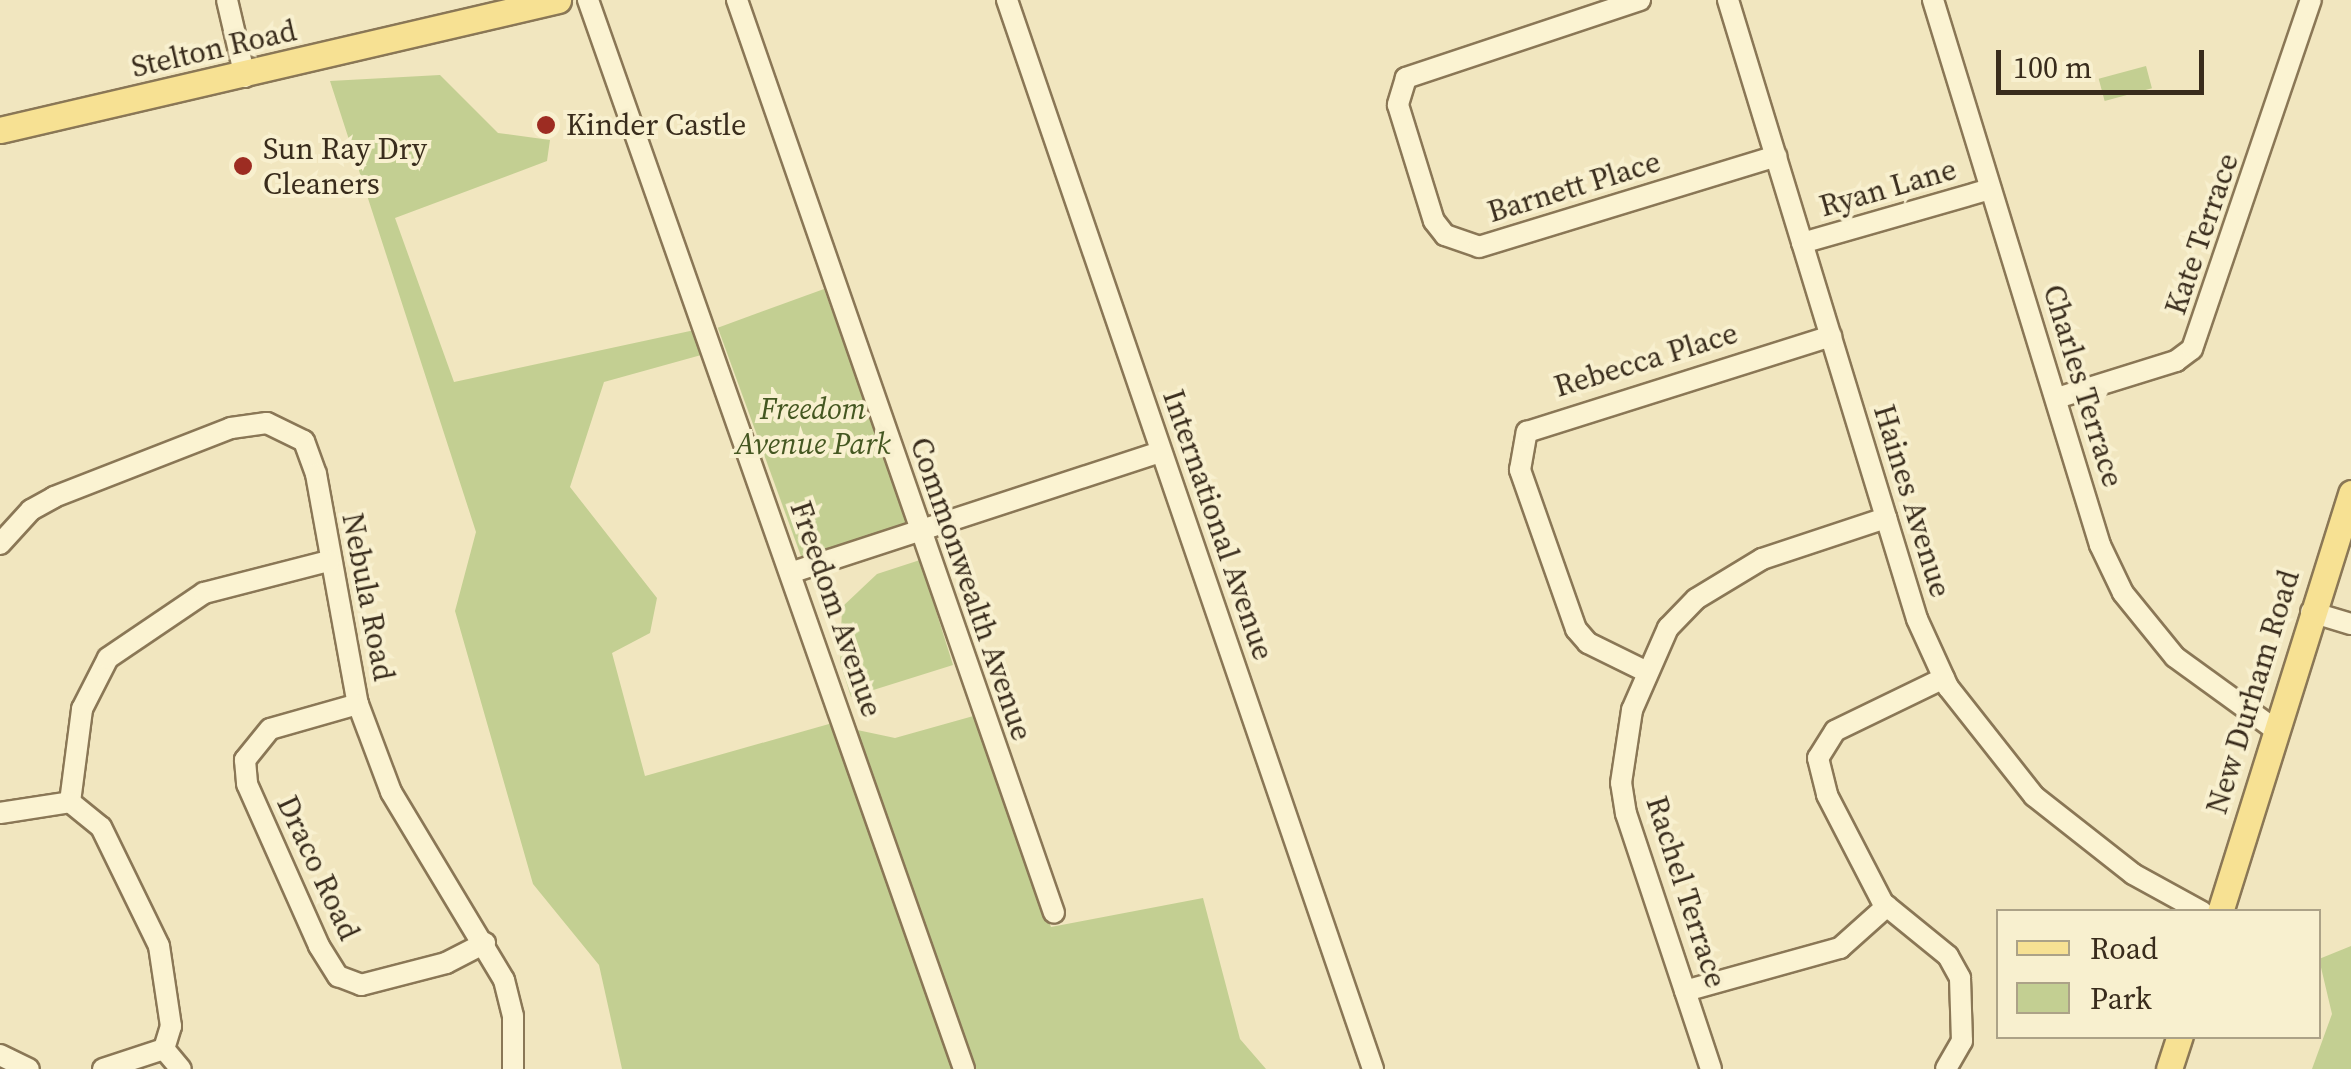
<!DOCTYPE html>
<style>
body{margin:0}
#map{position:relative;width:2351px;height:1069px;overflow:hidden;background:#f1e6bf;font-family:"Source Serif 4",serif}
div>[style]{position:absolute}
.green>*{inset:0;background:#c3cf92;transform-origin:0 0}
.roads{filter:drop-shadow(2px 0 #8a7756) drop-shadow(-2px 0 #8a7756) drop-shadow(0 2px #8a7756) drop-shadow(0 -2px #8a7756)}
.minor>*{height:20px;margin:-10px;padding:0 10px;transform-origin:10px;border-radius:10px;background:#fbf3d2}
.major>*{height:25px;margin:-12.5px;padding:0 12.5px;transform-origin:12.5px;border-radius:12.5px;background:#f7e193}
.dots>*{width:28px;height:28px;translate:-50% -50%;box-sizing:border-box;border:5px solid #f8f0cf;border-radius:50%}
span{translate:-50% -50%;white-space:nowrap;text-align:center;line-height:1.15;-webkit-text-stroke:8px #f8f0cf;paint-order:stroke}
.street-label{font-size:30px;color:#392c1c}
.poi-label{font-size:30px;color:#392c1c}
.left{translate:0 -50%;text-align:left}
.park-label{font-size:30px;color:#445721;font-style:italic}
.legend{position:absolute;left:1996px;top:909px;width:325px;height:130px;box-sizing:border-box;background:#f8f0cf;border:2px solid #aca287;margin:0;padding:12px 18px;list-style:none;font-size:30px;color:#392c1c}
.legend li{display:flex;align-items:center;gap:20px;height:50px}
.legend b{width:50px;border:2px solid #aca287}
.scale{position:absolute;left:1996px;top:50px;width:208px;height:45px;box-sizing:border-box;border:5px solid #392c1c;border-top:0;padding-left:12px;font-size:30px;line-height:35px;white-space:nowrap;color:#392c1c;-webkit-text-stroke:8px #f8f0cf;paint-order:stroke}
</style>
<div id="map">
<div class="green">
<i style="left:2146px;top:66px;width:23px;height:49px;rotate:75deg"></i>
<i style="clip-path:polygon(440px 75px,498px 133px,550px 140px,547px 161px,395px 218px,454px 382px,704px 328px,712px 352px,604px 382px,570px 487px,657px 598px,650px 633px,612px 653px,645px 776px,829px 724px,895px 738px,977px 715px,1051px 927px,1203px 898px,1240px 1039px,1266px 1069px,622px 1069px,599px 965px,533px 884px,455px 611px,476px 532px,330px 81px)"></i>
<i style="left:824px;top:289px;width:251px;height:113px;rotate:70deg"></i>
<i style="clip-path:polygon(920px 560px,953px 665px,851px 697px,840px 662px,842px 607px,877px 574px)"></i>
<i style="clip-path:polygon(2351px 946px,2351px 1069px,2312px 1069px,2332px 1014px,2319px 959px)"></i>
</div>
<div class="roads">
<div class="minor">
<i style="left:227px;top:0;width:79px;rotate:76.8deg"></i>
<i style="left:588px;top:0;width:1133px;rotate:70.62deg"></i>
<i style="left:737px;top:0;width:966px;rotate:70.85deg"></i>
<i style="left:1007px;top:0;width:1130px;rotate:71.1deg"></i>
<i style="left:1640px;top:0;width:247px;rotate:161.6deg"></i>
<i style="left:1406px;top:78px;width:28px;rotate:107deg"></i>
<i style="left:1398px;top:105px;width:121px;rotate:72.8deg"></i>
<i style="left:1434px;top:221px;width:18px;rotate:52deg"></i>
<i style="left:1445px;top:235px;width:36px;rotate:19deg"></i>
<i style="left:1479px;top:247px;width:311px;rotate:-17deg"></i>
<i style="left:1728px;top:0;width:647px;rotate:73.02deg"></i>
<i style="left:1917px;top:619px;width:75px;rotate:65.5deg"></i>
<i style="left:1948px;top:687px;width:139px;rotate:51.7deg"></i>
<i style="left:2034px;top:796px;width:126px;rotate:38.2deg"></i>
<i style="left:2133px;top:874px;width:79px;rotate:28.8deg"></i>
<i style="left:1933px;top:0;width:570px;rotate:72.96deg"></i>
<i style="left:2100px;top:545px;width:53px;rotate:64.4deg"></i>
<i style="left:2123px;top:593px;width:82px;rotate:50.9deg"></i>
<i style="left:2175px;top:657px;width:121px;rotate:35.9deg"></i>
<i style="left:1802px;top:243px;width:196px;rotate:-16deg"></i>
<i style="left:2057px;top:398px;width:125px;rotate:-17.3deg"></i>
<i style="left:2176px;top:361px;width:20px;rotate:-37deg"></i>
<i style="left:2192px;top:349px;width:369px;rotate:-71.2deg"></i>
<i style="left:0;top:544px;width:46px;rotate:-47.6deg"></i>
<i style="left:31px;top:510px;width:26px;rotate:-29deg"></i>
<i style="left:54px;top:497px;width:190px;rotate:-21.3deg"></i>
<i style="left:231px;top:428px;width:36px;rotate:-8deg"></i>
<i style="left:267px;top:423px;width:41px;rotate:25.9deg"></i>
<i style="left:304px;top:441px;width:35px;rotate:70deg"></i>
<i style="left:316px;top:474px;width:234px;rotate:79.7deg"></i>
<i style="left:358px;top:704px;width:94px;rotate:69.4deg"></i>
<i style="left:391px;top:792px;width:219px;rotate:59deg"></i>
<i style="left:504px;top:980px;width:37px;rotate:76deg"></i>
<i style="left:513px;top:1016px;width:53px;rotate:90deg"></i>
<i style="left:793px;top:572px;width:387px;rotate:-18.1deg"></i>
<i style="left:2311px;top:612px;width:42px;rotate:16.7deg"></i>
<i style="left:1645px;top:671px;width:64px;rotate:-153.8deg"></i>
<i style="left:1588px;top:643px;width:18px;rotate:-131deg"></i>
<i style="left:1576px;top:629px;width:169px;rotate:-109.4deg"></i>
<i style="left:1520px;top:470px;width:39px;rotate:-80deg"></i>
<i style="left:1527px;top:432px;width:319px;rotate:-17.5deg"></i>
<i style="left:1944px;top:678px;width:121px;rotate:154.1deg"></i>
<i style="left:1835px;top:731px;width:32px;rotate:122deg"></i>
<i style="left:1818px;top:758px;width:38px;rotate:76deg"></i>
<i style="left:1827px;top:795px;width:122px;rotate:62.6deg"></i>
<i style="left:1883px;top:903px;width:84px;rotate:39.2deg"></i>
<i style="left:1948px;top:956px;width:25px;rotate:61deg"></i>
<i style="left:1960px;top:978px;width:63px;rotate:88.2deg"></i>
<i style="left:1962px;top:1041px;width:32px;rotate:120deg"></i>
<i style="left:358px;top:704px;width:91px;rotate:164.1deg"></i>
<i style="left:270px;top:729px;width:40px;rotate:129deg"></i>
<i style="left:245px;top:760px;width:24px;rotate:85deg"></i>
<i style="left:247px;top:784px;width:177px;rotate:66deg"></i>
<i style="left:319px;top:946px;width:36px;rotate:58deg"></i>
<i style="left:338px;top:976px;width:25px;rotate:21deg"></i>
<i style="left:361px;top:985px;width:88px;rotate:-14.5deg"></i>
<i style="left:446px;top:963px;width:44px;rotate:-27.1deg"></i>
<i style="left:70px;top:802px;width:94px;rotate:-82.6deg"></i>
<i style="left:82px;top:709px;width:57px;rotate:-63deg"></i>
<i style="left:108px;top:658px;width:116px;rotate:-34.1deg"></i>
<i style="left:204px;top:593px;width:129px;rotate:-14.4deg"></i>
<i style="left:0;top:813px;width:71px;rotate:-8.9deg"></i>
<i style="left:70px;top:802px;width:40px;rotate:39deg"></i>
<i style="left:101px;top:827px;width:132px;rotate:64deg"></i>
<i style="left:159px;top:946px;width:81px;rotate:81.5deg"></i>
<i style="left:171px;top:1026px;width:24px;rotate:107deg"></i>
<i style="left:1685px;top:991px;width:161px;rotate:-15.5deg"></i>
<i style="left:1840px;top:948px;width:63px;rotate:-41.8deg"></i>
<i style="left:164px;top:1049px;width:26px;rotate:50deg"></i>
<i style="left:0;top:1055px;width:32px;rotate:26deg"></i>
<i style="left:103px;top:1069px;width:64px;rotate:-18.2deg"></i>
<i style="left:1711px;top:1069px;width:269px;rotate:-108.4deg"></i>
<i style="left:1626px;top:814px;width:31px;rotate:-99deg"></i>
<i style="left:1621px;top:783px;width:74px;rotate:-81.4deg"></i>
<i style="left:1632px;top:710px;width:90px;rotate:-66.3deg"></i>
<i style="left:1668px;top:628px;width:40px;rotate:-46deg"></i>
<i style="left:1696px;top:599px;width:77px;rotate:-31.2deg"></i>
<i style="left:1762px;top:559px;width:131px;rotate:-18.3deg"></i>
</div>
<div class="major">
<i style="left:0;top:130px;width:573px;rotate:-13.11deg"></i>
<i style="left:2220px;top:912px;width:439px;rotate:-72.6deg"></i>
<i style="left:2169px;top:1069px;width:35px;rotate:-72deg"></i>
</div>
</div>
<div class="dots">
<i style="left:546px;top:125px;background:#9d2c22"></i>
<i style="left:243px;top:166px;background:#9d2c22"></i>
</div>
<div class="street-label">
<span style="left:214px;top:49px;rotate:-13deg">Stelton Road</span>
<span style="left:1574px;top:187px;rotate:-17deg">Barnett Place</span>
<span style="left:1888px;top:188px;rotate:-16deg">Ryan Lane</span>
<span style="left:2202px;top:234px;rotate:-71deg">Kate Terrace</span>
<span style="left:1646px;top:360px;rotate:-17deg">Rebecca Place</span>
<span style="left:2083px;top:386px;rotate:73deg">Charles Terrace</span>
<span style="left:1912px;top:501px;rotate:73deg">Haines Avenue</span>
<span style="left:1218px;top:525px;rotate:71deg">International Avenue</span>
<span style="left:971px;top:589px;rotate:71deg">Commonwealth Avenue</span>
<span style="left:368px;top:597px;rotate:79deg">Nebula Road</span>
<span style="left:836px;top:609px;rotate:71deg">Freedom Avenue</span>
<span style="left:2253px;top:692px;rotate:-73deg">New Durham Road</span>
<span style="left:318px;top:868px;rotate:65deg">Draco Road</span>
<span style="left:1686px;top:892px;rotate:72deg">Rachel Terrace</span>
</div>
<div class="poi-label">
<span class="left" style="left:566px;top:125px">Kinder Castle</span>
<span class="left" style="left:263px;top:166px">Sun Ray Dry<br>Cleaners</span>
</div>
<div class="park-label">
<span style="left:813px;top:426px">Freedom<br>Avenue Park</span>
</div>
<ul class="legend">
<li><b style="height:12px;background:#f7e193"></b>Road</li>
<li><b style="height:28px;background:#c3cf92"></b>Park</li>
</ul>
<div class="scale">100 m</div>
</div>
